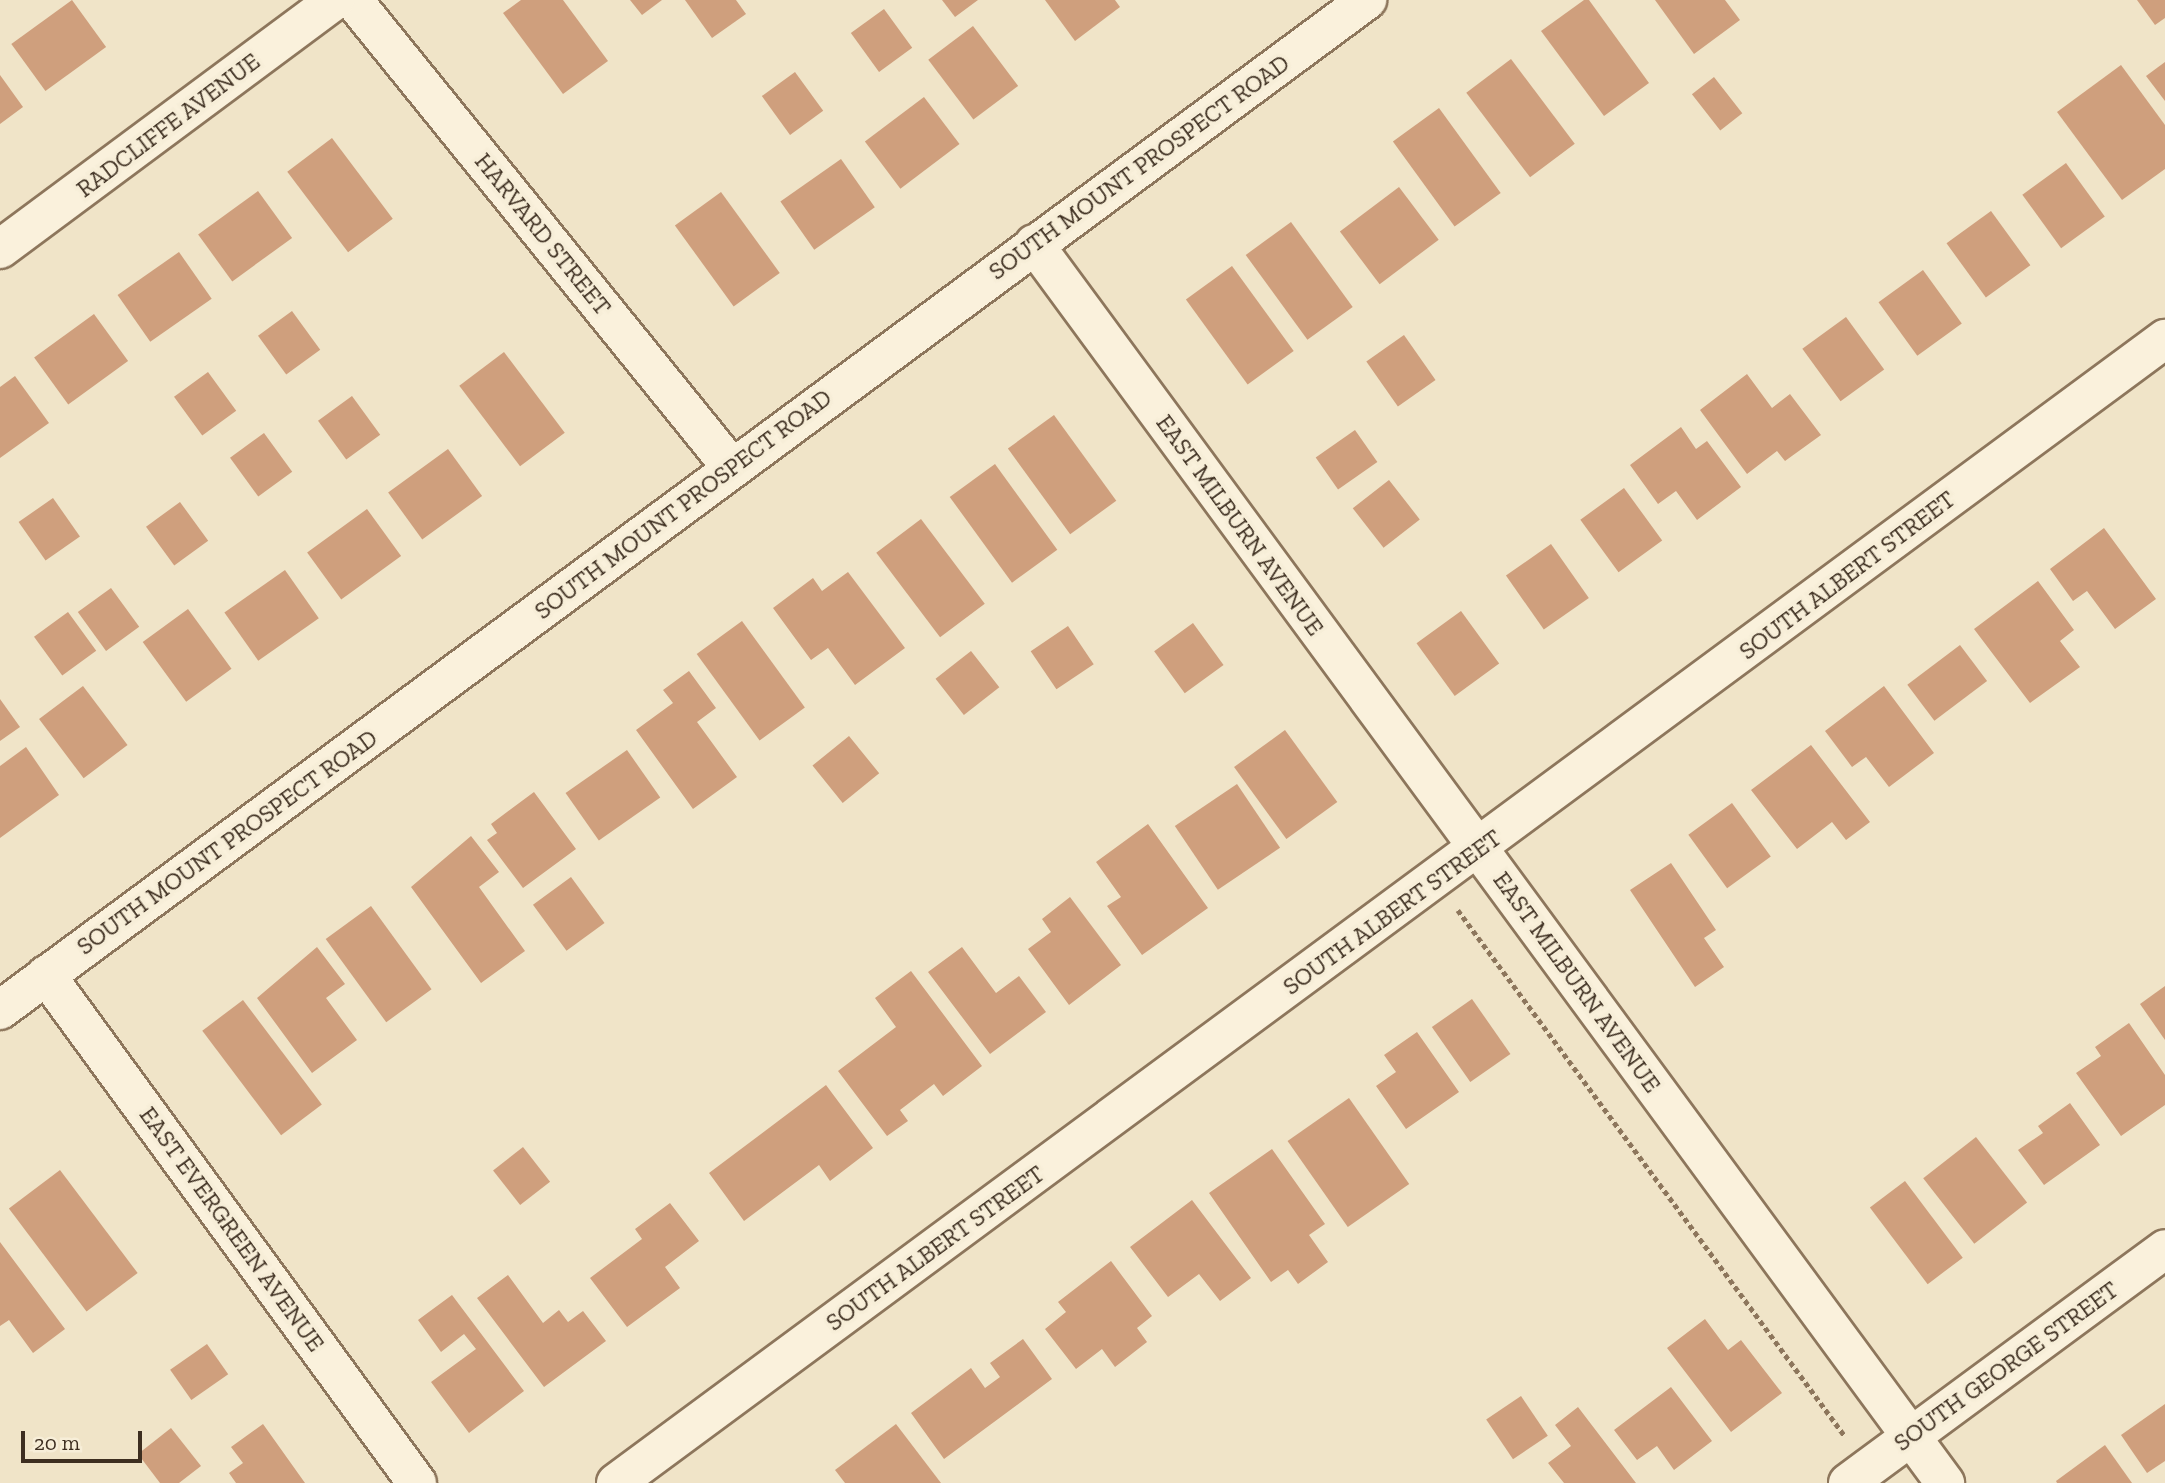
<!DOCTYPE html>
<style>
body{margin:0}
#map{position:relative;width:2165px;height:1483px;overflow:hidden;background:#f0e4c8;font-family:"Zilla Slab",serif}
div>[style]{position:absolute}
.building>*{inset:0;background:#cf9f7d;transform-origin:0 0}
.path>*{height:4.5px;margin-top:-2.25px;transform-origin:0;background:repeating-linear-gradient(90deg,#8d765c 0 5px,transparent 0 8.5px)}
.roads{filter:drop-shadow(2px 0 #8d765c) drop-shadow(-2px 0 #8d765c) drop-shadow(0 2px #8d765c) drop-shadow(0 -2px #8d765c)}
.minor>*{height:38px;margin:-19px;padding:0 19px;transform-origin:19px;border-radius:19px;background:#faf1dc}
.secondary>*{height:38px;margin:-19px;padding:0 19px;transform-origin:19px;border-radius:19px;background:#faf1dc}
span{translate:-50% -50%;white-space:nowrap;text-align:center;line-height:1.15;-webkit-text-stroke:7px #f7eed8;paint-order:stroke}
.street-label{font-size:24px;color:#3d2e20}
.scale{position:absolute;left:21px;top:1431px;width:121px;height:32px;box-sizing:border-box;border:4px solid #3d2e20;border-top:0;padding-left:9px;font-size:21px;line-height:24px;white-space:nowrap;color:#3d2e20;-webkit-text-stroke:5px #f7eed8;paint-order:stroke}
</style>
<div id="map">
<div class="building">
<i style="left:72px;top:0;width:58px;height:75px;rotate:54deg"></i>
<i style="clip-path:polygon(521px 0,563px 0,608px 61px,563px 94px,503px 13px)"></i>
<i style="clip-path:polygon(630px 0,662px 0,642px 15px)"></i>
<i style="clip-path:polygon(685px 0,736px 0,746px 14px,712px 38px)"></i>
<i style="clip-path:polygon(942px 0,978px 0,955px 17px)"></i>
<i style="clip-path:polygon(1045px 0,1115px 0,1120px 7px,1075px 41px)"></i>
<i style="clip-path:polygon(1584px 0,1589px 0,1649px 83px,1604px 116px,1541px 31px)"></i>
<i style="clip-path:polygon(1655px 0,1725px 0,1740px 20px,1694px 54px)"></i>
<i style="clip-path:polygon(2137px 0,2165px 0,2165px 18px,2155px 25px)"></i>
<i style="left:884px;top:9px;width:48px;height:41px;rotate:54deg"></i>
<i style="left:973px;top:26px;width:75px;height:56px;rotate:53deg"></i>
<i style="left:1511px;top:59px;width:106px;height:56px;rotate:53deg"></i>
<i style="clip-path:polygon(2165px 62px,2165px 101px,2146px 76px)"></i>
<i style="clip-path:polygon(2121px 65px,2165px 125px,2165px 169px,2122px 200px,2057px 112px)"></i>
<i style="left:795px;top:72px;width:48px;height:41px;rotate:54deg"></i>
<i style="clip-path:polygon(0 75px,23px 107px,0 124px)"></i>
<i style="left:1714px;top:77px;width:46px;height:28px;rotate:52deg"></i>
<i style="left:924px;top:97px;width:59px;height:74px;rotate:53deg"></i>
<i style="left:1439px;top:108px;width:105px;height:57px;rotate:54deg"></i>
<i style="left:332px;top:138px;width:101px;height:56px;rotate:53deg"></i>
<i style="left:841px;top:159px;width:59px;height:74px;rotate:55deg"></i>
<i style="left:2066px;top:163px;width:66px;height:54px;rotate:54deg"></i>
<i style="left:1399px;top:187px;width:66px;height:74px;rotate:53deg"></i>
<i style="left:258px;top:191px;width:58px;height:74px;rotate:54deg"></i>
<i style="left:721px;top:192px;width:100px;height:57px;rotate:54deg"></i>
<i style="left:1991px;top:211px;width:67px;height:55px;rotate:54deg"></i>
<i style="left:1291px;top:222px;width:105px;height:56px;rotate:54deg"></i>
<i style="left:179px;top:252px;width:57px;height:75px;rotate:55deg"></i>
<i style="left:1232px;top:266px;width:105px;height:57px;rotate:54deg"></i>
<i style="left:1923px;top:270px;width:66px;height:55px;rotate:54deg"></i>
<i style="left:292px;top:311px;width:48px;height:42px;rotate:54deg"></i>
<i style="left:94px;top:314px;width:58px;height:74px;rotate:54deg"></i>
<i style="left:1846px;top:317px;width:65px;height:54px;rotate:54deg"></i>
<i style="left:1404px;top:335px;width:55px;height:46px;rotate:55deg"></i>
<i style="left:504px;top:352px;width:101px;height:56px;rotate:53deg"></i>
<i style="left:208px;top:372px;width:48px;height:42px;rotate:54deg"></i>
<i style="clip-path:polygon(1747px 374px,1772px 408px,1790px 394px,1821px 435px,1785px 461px,1777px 451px,1747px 474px,1700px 410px)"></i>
<i style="clip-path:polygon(15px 376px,49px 423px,0 458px,0 387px)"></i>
<i style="left:352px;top:396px;width:48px;height:42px;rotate:54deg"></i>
<i style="left:1054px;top:415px;width:106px;height:57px;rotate:54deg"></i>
<i style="clip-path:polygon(1681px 427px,1696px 449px,1707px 441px,1741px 487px,1697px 520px,1676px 491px,1658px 504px,1630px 465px)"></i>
<i style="left:1355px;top:430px;width:39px;height:48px;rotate:55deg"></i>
<i style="left:264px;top:433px;width:48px;height:42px;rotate:54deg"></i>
<i style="left:448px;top:449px;width:58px;height:74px;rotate:54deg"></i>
<i style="left:995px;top:464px;width:106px;height:56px;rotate:54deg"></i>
<i style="left:1389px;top:480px;width:50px;height:46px;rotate:52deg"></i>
<i style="left:1624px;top:488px;width:65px;height:54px;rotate:54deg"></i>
<i style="left:53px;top:498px;width:47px;height:42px;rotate:55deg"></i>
<i style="left:180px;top:502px;width:48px;height:42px;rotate:54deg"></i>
<i style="left:367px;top:509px;width:58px;height:74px;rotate:54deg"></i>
<i style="left:921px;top:519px;width:106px;height:56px;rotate:53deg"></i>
<i style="clip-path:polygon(2104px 528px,2156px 599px,2115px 629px,2087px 591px,2073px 601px,2050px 569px)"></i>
<i style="left:1551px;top:544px;width:66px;height:55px;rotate:55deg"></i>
<i style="left:285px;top:570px;width:59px;height:74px;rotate:55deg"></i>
<i style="clip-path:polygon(848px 572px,905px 648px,855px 685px,828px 648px,811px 660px,773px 608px,813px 578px,822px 591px)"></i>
<i style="clip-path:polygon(2038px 581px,2074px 630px,2060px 641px,2080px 667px,2030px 703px,1974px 629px)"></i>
<i style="left:111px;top:588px;width:48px;height:41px;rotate:54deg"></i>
<i style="left:188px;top:609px;width:74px;height:56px;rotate:54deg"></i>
<i style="left:1461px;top:611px;width:65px;height:55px;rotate:54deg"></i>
<i style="left:68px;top:612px;width:48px;height:42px;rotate:54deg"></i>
<i style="left:742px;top:621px;width:107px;height:56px;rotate:54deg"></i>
<i style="left:1193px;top:623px;width:52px;height:48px;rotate:54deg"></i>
<i style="left:1068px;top:626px;width:46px;height:45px;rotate:56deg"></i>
<i style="left:1960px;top:645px;width:45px;height:66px;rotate:53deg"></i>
<i style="left:971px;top:651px;width:46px;height:45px;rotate:52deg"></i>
<i style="clip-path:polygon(689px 671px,716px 708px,697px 722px,737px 777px,693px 809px,636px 730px,673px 703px,663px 690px)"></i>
<i style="left:83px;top:686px;width:74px;height:55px;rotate:53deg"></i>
<i style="clip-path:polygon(1884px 686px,1934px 753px,1889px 787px,1866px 757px,1852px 767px,1825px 731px)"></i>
<i style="clip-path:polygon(0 699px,20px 727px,0 741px)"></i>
<i style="left:1285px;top:730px;width:89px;height:63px;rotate:54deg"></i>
<i style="left:849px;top:736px;width:48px;height:47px;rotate:51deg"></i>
<i style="clip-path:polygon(1811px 745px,1870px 822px,1846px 840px,1832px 822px,1797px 849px,1751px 790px)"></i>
<i style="clip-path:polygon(26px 747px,59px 795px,0 838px,0 766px)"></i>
<i style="left:627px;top:750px;width:58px;height:75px;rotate:55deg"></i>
<i style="left:1237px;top:784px;width:77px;height:75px;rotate:56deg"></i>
<i style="clip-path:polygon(534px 792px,576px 849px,523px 888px,487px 840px,497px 833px,491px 824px)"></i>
<i style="left:1732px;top:803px;width:66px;height:54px;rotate:54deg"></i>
<i style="clip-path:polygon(1148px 824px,1208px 908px,1142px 955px,1107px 906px,1121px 897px,1096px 862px)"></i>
<i style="clip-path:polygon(471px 836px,499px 872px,479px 887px,525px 951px,481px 983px,411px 887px)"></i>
<i style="clip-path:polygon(1671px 863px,1716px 930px,1704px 938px,1724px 967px,1695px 987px,1630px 890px)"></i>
<i style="left:571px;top:877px;width:57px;height:47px;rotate:54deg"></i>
<i style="clip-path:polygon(1070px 897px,1121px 965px,1069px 1005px,1028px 949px,1051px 932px,1042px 919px)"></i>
<i style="left:371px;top:906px;width:103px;height:56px;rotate:54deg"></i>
<i style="clip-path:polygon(317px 947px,345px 984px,326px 998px,357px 1040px,312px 1073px,257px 998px)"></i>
<i style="clip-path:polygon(962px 947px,996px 993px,1019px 976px,1046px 1012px,990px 1054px,928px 972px)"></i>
<i style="clip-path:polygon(911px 971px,982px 1066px,943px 1096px,934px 1084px,900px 1110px,908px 1121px,887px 1136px,838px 1071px,896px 1027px,875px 998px)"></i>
<i style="clip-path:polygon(2165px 986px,2165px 1040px,2140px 1004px)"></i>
<i style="left:1472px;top:999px;width:67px;height:49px;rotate:55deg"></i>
<i style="left:243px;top:1000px;width:131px;height:51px;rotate:53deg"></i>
<i style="clip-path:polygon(2129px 1023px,2165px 1075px,2165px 1105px,2121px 1136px,2076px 1073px,2101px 1056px,2095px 1047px)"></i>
<i style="clip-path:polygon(1417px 1032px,1459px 1092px,1406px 1129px,1376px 1086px,1396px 1072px,1384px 1055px)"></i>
<i style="clip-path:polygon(826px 1085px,873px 1148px,830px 1181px,819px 1165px,744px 1221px,709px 1173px)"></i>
<i style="left:1349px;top:1098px;width:105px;height:75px;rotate:55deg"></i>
<i style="clip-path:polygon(2070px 1103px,2100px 1145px,2044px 1185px,2018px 1150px,2043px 1133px,2038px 1126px)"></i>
<i style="left:1976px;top:1137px;width:83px;height:67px;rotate:52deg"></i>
<i style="left:523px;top:1147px;width:44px;height:38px;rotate:52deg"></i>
<i style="clip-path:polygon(1272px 1149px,1325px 1224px,1309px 1235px,1328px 1262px,1298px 1284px,1288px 1270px,1271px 1282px,1209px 1193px)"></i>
<i style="left:60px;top:1170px;width:129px;height:64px;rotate:53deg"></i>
<i style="left:1905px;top:1181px;width:96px;height:44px;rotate:53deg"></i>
<i style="clip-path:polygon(1192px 1200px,1251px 1278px,1220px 1301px,1199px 1274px,1168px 1297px,1130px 1247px)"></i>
<i style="clip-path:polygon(670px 1203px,699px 1241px,665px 1267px,680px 1288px,627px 1327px,590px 1278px,642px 1239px,635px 1229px)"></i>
<i style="clip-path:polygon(0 1242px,65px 1329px,33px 1353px,9px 1320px,0 1326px)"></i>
<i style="clip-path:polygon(1111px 1261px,1152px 1316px,1137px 1328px,1147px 1342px,1115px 1367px,1102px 1349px,1076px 1369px,1045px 1329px,1066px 1312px,1058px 1302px)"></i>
<i style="clip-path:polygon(508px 1275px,543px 1323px,559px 1310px,568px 1322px,583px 1311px,606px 1341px,544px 1387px,477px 1298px)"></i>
<i style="clip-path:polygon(452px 1295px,524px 1391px,469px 1433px,431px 1382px,476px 1349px,464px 1334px,441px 1352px,418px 1320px)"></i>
<i style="clip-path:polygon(1705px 1319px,1728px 1350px,1741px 1340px,1782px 1393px,1731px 1432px,1667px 1348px)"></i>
<i style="clip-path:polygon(1023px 1339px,1052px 1379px,944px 1459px,911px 1413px,971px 1368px,985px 1388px,1000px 1377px,990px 1363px)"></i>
<i style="left:207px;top:1344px;width:37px;height:45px;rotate:55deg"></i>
<i style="clip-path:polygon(1671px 1387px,1712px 1441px,1674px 1470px,1657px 1446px,1637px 1460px,1614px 1430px)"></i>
<i style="left:1521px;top:1396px;width:48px;height:42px;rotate:56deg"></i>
<i style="clip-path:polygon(2165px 1404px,2165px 1461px,2147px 1473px,2121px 1435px)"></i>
<i style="clip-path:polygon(1578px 1407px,1636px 1483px,1564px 1483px,1548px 1463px,1571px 1446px,1555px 1425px)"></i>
<i style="clip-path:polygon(263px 1424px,305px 1483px,236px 1483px,229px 1473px,243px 1463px,231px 1447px)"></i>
<i style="clip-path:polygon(896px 1424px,941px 1483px,845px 1483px,835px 1470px)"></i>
<i style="clip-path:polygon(171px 1428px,201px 1466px,179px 1483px,160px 1483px,138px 1454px)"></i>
<i style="clip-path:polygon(2105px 1445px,2132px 1483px,2057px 1483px,2056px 1481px)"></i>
</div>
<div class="path">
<i style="left:1458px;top:910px;width:653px;rotate:53.66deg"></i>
</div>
<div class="roads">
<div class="minor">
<i style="left:353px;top:0;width:602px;rotate:51deg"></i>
<i style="left:1034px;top:244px;width:1538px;rotate:53.67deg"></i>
<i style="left:0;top:249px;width:417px;rotate:-36.6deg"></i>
<i style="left:46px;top:975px;width:629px;rotate:53.86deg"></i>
<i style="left:616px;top:1483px;width:1926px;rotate:-36.45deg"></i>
<i style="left:1848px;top:1483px;width:394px;rotate:-36.4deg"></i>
</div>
<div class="secondary">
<i style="left:0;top:1010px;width:1700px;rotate:-36.46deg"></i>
</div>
</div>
<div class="street-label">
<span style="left:168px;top:125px;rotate:-37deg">RADCLIFFE AVENUE</span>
<span style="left:1139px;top:167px;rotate:-36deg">SOUTH MOUNT PROSPECT ROAD</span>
<span style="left:543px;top:234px;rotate:51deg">HARVARD STREET</span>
<span style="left:683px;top:504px;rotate:-37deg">SOUTH MOUNT PROSPECT ROAD</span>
<span style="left:1240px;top:525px;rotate:54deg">EAST MILBURN AVENUE</span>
<span style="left:1847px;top:575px;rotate:-37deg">SOUTH ALBERT STREET</span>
<span style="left:227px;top:842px;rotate:-36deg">SOUTH MOUNT PROSPECT ROAD</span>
<span style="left:1392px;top:912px;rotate:-36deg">SOUTH ALBERT STREET</span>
<span style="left:1577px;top:982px;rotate:54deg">EAST MILBURN AVENUE</span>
<span style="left:232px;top:1229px;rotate:54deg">EAST EVERGREEN AVENUE</span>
<span style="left:935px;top:1248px;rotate:-36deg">SOUTH ALBERT STREET</span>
<span style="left:2006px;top:1366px;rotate:-36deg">SOUTH GEORGE STREET</span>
</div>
<div class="scale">20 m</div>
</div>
